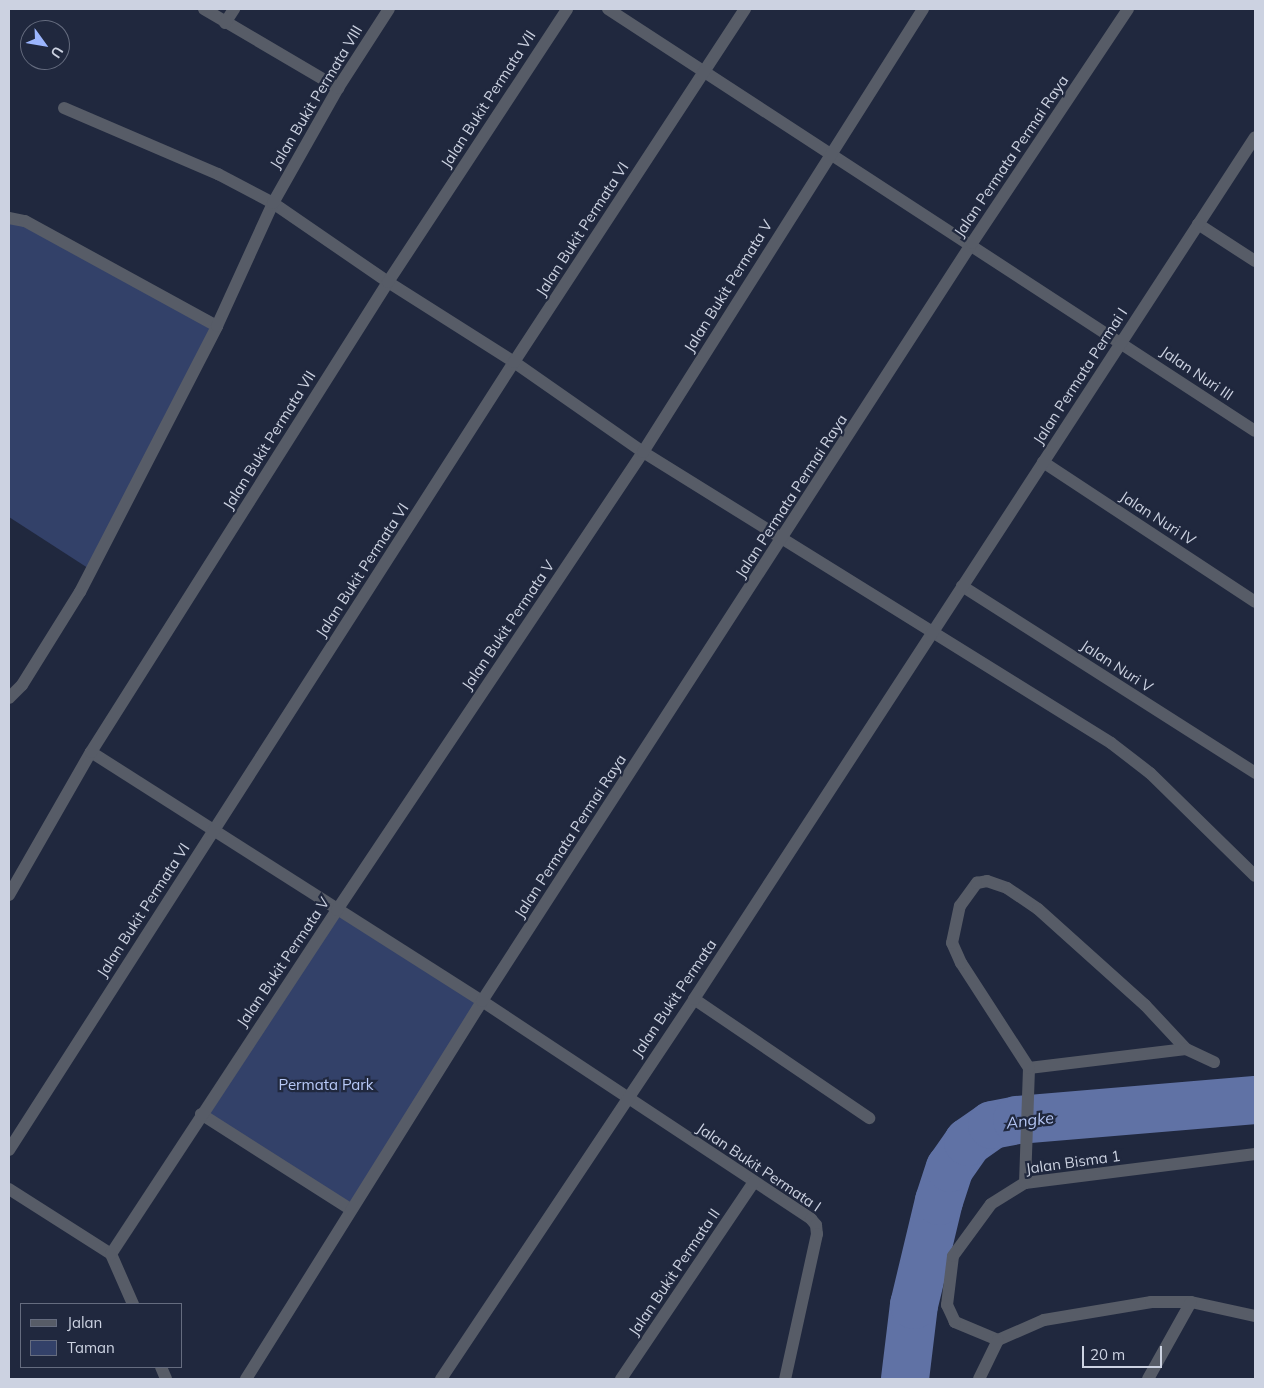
<!DOCTYPE html>
<style>
body{margin:0}
#map{position:relative;width:1264px;height:1388px;overflow:hidden;background:#20283e;font-family:Mulish,sans-serif}
div>[style]{position:absolute}
.green>*{inset:0;background:#334169;transform-origin:0 0}
.river>*{height:48px;margin:-24px;padding:0 24px;transform-origin:24px;border-radius:24px;background:#6072a5}
.minor>*{height:12px;margin:-6px;padding:0 6px;transform-origin:6px;border-radius:6px;background:#575c67}
span{translate:-50% -50%;white-space:nowrap;text-align:center;line-height:1.15;-webkit-text-stroke:4.5px #20283e;paint-order:stroke}
.street-label{font-size:15px;color:#ccd2e1}
.park-label{font-size:15px;color:#b8c9f7}
.water-label{font-size:16px;color:#b4c5f3;font-style:italic}
.frame{position:absolute;inset:0;border:10px solid #ccd2e1;pointer-events:none}
.legend{position:absolute;left:20px;top:1303px;width:162px;height:65px;box-sizing:border-box;background:#20283e;border:1px solid #656c7f;margin:0;padding:6px 9px;list-style:none;font-size:15px;color:#ccd2e1}
.legend li{display:flex;align-items:center;gap:10px;height:25px}
.legend b{width:25px;border:1px solid #656c7f}
.north{position:absolute;left:20px;top:20px;width:50px;height:50px;box-sizing:border-box;background:#20283e;border:1px solid #656c7f;border-radius:50%;rotate:122deg;font-size:14px;font-weight:700;line-height:20px;text-align:center;color:#ccd2e1}
.north::after{content:'';display:block;margin:auto;width:18px;height:22px;background:#9bb5fd;clip-path:polygon(50% 0,100% 100%,50% 72%,0 100%)}
.scale{position:absolute;left:1082px;top:1346px;width:80px;height:22px;box-sizing:border-box;border:2px solid #ccd2e1;border-top:0;padding-left:6px;font-size:15px;line-height:18px;white-space:nowrap;color:#ccd2e1;-webkit-text-stroke:4px #20283e;paint-order:stroke}
</style>
<div id="map">
<div class="green">
<i style="clip-path:polygon(9px 215px,218px 320px,91px 570px,9px 517px)"></i>
<i style="left:337px;top:910px;width:171px;height:245px;rotate:32deg"></i>
</div>
<div class="river">
<i style="left:905px;top:1379px;width:75px;rotate:-83.1deg"></i>
<i style="left:914px;top:1305px;width:107px;rotate:-76.5deg"></i>
<i style="left:939px;top:1201px;width:35px;rotate:-72deg"></i>
<i style="left:950px;top:1168px;width:32px;rotate:-55deg"></i>
<i style="left:968px;top:1142px;width:29px;rotate:-35deg"></i>
<i style="left:992px;top:1125px;width:25px;rotate:-11deg"></i>
<i style="left:1017px;top:1120px;width:239px;rotate:-4.8deg"></i>
</div>
<div class="minor">
<i style="left:204px;top:9px;width:156px;rotate:30.5deg"></i>
<i style="left:608px;top:9px;width:772px;rotate:33.11deg"></i>
<i style="left:225px;top:23px;width:17px;rotate:-57deg"></i>
<i style="left:64px;top:108px;width:168px;rotate:23.2deg"></i>
<i style="left:218px;top:174px;width:62px;rotate:27.8deg"></i>
<i style="left:273px;top:203px;width:140px;rotate:34.5deg"></i>
<i style="left:388px;top:282px;width:149px;rotate:32.4deg"></i>
<i style="left:514px;top:362px;width:157px;rotate:34.9deg"></i>
<i style="left:643px;top:452px;width:551px;rotate:31.87deg"></i>
<i style="left:1111px;top:743px;width:49px;rotate:37.6deg"></i>
<i style="left:1150px;top:773px;width:147px;rotate:44.4deg"></i>
<i style="left:9px;top:218px;width:16px;rotate:11deg"></i>
<i style="left:25px;top:221px;width:219px;rotate:28.7deg"></i>
<i style="left:1198px;top:224px;width:68px;rotate:33deg"></i>
<i style="left:1043px;top:462px;width:254px;rotate:33.4deg"></i>
<i style="left:962px;top:586px;width:348px;rotate:32.5deg"></i>
<i style="left:9px;top:698px;width:18px;rotate:-45deg"></i>
<i style="left:22px;top:685px;width:110px;rotate:-58.1deg"></i>
<i style="left:80px;top:592px;width:299px;rotate:-62.7deg"></i>
<i style="left:217px;top:326px;width:135px;rotate:-65.5deg"></i>
<i style="left:273px;top:203px;width:132px;rotate:-60.5deg"></i>
<i style="left:338px;top:88px;width:94px;rotate:-57.2deg"></i>
<i style="left:91px;top:752px;width:464px;rotate:32.5deg"></i>
<i style="left:482px;top:1001px;width:395px;rotate:33.5deg"></i>
<i style="left:811px;top:1219px;width:8px;rotate:50deg"></i>
<i style="left:816px;top:1225px;width:9px;rotate:84deg"></i>
<i style="left:817px;top:1234px;width:148px;rotate:102.4deg"></i>
<i style="left:9px;top:895px;width:165px;rotate:-60.2deg"></i>
<i style="left:91px;top:752px;width:556px;rotate:-57.71deg"></i>
<i style="left:388px;top:282px;width:326px;rotate:-56.7deg"></i>
<i style="left:694px;top:999px;width:212px;rotate:34.2deg"></i>
<i style="left:1029px;top:1068px;width:158px;rotate:-6.9deg"></i>
<i style="left:201px;top:1114px;width:177px;rotate:32.5deg"></i>
<i style="left:9px;top:1150px;width:936px;rotate:-57.35deg"></i>
<i style="left:514px;top:362px;width:422px;rotate:-56.8deg"></i>
<i style="left:1025px;top:1183px;width:115px;rotate:-88deg"></i>
<i style="left:1029px;top:1068px;width:125px;rotate:-122.9deg"></i>
<i style="left:961px;top:963px;width:22px;rotate:-114deg"></i>
<i style="left:952px;top:943px;width:38px;rotate:-78deg"></i>
<i style="left:960px;top:906px;width:29px;rotate:-54deg"></i>
<i style="left:977px;top:883px;width:10px;rotate:-11deg"></i>
<i style="left:987px;top:881px;width:21px;rotate:19deg"></i>
<i style="left:1007px;top:888px;width:37px;rotate:34deg"></i>
<i style="left:1038px;top:909px;width:144px;rotate:41.9deg"></i>
<i style="left:1145px;top:1005px;width:60px;rotate:47deg"></i>
<i style="left:1186px;top:1049px;width:31px;rotate:25deg"></i>
<i style="left:9px;top:1189px;width:121px;rotate:32.5deg"></i>
<i style="left:111px;top:1254px;width:55px;rotate:66.3deg"></i>
<i style="left:111px;top:1254px;width:412px;rotate:-56.7deg"></i>
<i style="left:337px;top:910px;width:551px;rotate:-56.25deg"></i>
<i style="left:643px;top:452px;width:524px;rotate:-57.7deg"></i>
<i style="left:998px;top:1340px;width:47px;rotate:-157.3deg"></i>
<i style="left:955px;top:1322px;width:19px;rotate:-115deg"></i>
<i style="left:947px;top:1305px;width:49px;rotate:-83deg"></i>
<i style="left:953px;top:1256px;width:64px;rotate:-53.8deg"></i>
<i style="left:991px;top:1204px;width:40px;rotate:-32deg"></i>
<i style="left:1025px;top:1183px;width:232px;rotate:-7.2deg"></i>
<i style="left:998px;top:1340px;width:50px;rotate:-23.5deg"></i>
<i style="left:1044px;top:1320px;width:109px;rotate:-9.5deg"></i>
<i style="left:1151px;top:1302px;width:40px"></i>
<i style="left:1191px;top:1302px;width:66px;rotate:12.3deg"></i>
<i style="left:161px;top:1367px;width:13px;rotate:67deg"></i>
<i style="left:246px;top:1379px;width:446px;rotate:-58deg"></i>
<i style="left:482px;top:1001px;width:903px;rotate:-57.12deg"></i>
<i style="left:972px;top:243px;width:281px;rotate:-56.3deg"></i>
<i style="left:441px;top:1379px;width:457px;rotate:-56.3deg"></i>
<i style="left:694px;top:999px;width:1028px;rotate:-56.94deg"></i>
<i style="left:621px;top:1379px;width:238px;rotate:-56deg"></i>
<i style="left:979px;top:1379px;width:43px;rotate:-64deg"></i>
<i style="left:1148px;top:1379px;width:88px;rotate:-60.8deg"></i>
</div>
<div class="street-label">
<span style="left:316px;top:97px;rotate:-59deg">Jalan Bukit Permata VIII</span>
<span style="left:488px;top:99px;rotate:-57deg">Jalan Bukit Permata VII</span>
<span style="left:1011px;top:156px;rotate:-56deg">Jalan Permata Permai Raya</span>
<span style="left:582px;top:229px;rotate:-57deg">Jalan Bukit Permata VI</span>
<span style="left:728px;top:286px;rotate:-58deg">Jalan Bukit Permata V</span>
<span style="left:1197px;top:373px;rotate:34deg">Jalan Nuri III</span>
<span style="left:1080px;top:376px;rotate:-57deg">Jalan Permata Permai I</span>
<span style="left:269px;top:440px;rotate:-58deg">Jalan Bukit Permata VII</span>
<span style="left:791px;top:496px;rotate:-57deg">Jalan Permata Permai Raya</span>
<span style="left:1158px;top:518px;rotate:33deg">Jalan Nuri IV</span>
<span style="left:362px;top:570px;rotate:-57deg">Jalan Bukit Permata VI</span>
<span style="left:508px;top:625px;rotate:-56deg">Jalan Bukit Permata V</span>
<span style="left:1117px;top:666px;rotate:33deg">Jalan Nuri V</span>
<span style="left:570px;top:836px;rotate:-57deg">Jalan Permata Permai Raya</span>
<span style="left:143px;top:910px;rotate:-57deg">Jalan Bukit Permata VI</span>
<span style="left:283px;top:962px;rotate:-56deg">Jalan Bukit Permata V</span>
<span style="left:674px;top:998px;rotate:-56deg">Jalan Bukit Permata</span>
<span style="left:1073px;top:1162px;rotate:-8deg">Jalan Bisma 1</span>
<span style="left:759px;top:1167px;rotate:34deg">Jalan Bukit Permata I</span>
<span style="left:674px;top:1272px;rotate:-56deg">Jalan Bukit Permata II</span>
</div>
<div class="park-label">
<span style="left:326px;top:1085px">Permata Park</span>
</div>
<div class="water-label">
<span style="left:1030px;top:1120px;rotate:-7deg">Angke</span>
</div>
<div class="frame"></div>
<ul class="legend">
<li><b style="height:6px;background:#575c67"></b>Jalan</li>
<li><b style="height:14px;background:#334169"></b>Taman</li>
</ul>
<div class="north">U</div>
<div class="scale">20 m</div>
</div>
